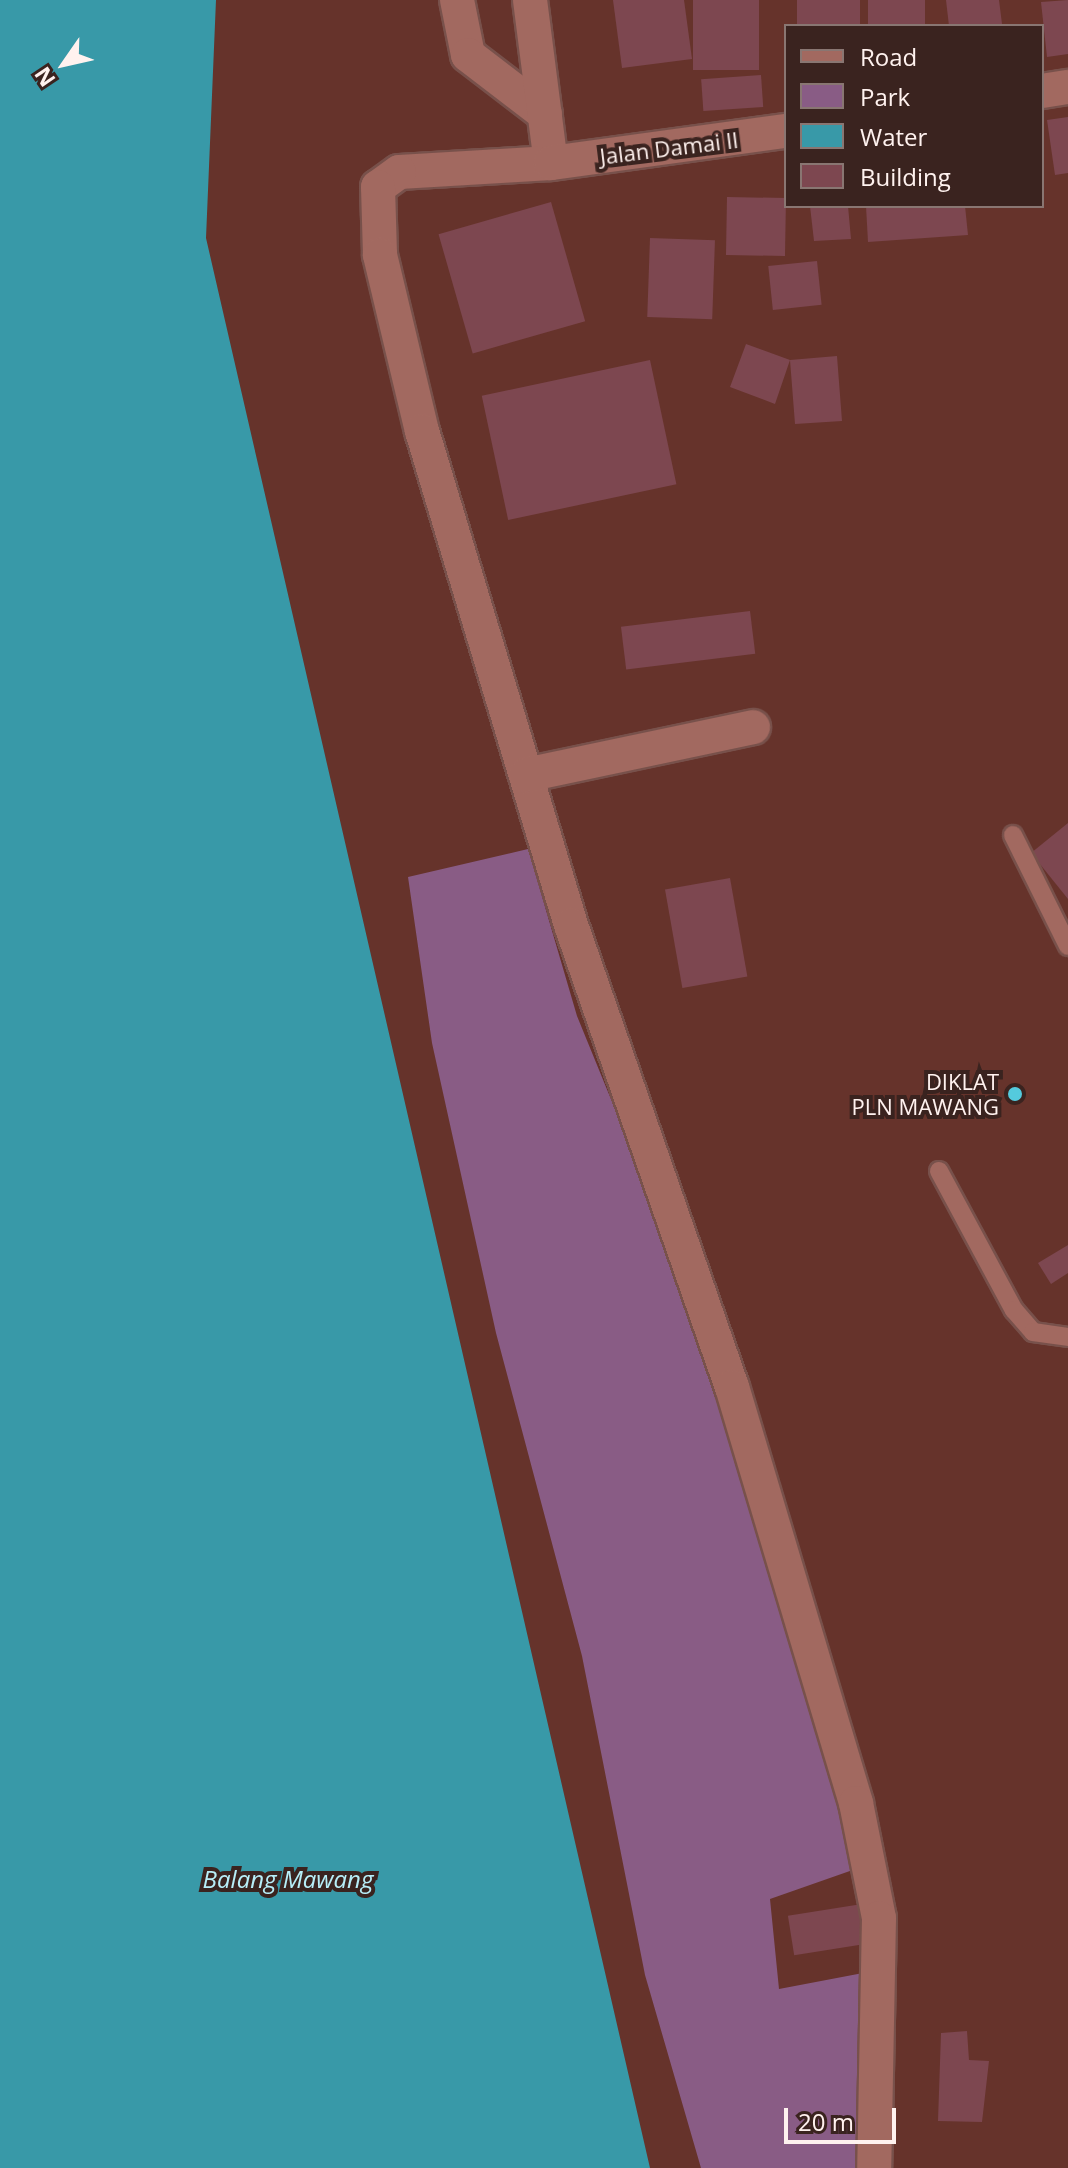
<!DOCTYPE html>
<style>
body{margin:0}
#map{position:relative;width:1068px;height:2168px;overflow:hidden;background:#66332b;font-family:"Open Sans",sans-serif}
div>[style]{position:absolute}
.green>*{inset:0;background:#895c85}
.water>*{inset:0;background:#3899a8}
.building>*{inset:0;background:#7d4750;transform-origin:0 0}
.roads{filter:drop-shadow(2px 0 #78514b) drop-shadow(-2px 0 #78514b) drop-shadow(0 2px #78514b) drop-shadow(0 -2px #78514b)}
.lane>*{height:18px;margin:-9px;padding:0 9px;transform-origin:9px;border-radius:9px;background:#a26960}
.street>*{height:34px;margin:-17px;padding:0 17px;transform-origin:17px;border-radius:17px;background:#a26960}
.dots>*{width:22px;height:22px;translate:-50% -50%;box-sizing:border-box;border:4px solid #3a231f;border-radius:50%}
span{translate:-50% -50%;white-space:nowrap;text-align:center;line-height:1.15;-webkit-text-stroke:8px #3a231f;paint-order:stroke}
.street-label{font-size:22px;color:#fff2ef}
.poi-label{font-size:22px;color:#fff2ef}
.right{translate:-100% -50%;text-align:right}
.water-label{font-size:24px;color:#b7eef8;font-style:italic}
.legend{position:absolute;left:784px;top:24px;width:260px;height:184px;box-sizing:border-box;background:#3a231f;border:2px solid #897672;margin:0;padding:10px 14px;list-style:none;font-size:24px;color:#fff2ef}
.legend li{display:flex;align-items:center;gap:16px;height:40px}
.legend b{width:40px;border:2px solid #897672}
.north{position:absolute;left:24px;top:24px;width:80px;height:80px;-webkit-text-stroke:6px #3a231f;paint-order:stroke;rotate:236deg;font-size:22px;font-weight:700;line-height:32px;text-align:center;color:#fff2ef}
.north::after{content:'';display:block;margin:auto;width:28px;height:36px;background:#fff2ef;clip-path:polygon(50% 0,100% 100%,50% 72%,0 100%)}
.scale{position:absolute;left:784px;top:2108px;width:112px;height:36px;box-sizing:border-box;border:4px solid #fff2ef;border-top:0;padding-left:10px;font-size:24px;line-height:28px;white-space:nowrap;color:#fff2ef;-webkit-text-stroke:6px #3a231f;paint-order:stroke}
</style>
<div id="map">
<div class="green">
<i style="clip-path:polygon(528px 849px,577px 1016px,675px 1256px,867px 1865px,770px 1899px,779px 1989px,863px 1973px,869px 2168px,701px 2168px,645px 1975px,582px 1656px,496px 1333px,432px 1043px,408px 877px)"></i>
</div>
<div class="water">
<i style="clip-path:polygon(0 0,216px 0,206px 238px,650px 2168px,0 2168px)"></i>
</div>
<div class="building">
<i style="clip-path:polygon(613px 0,684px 0,692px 59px,622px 68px)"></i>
<i style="left:693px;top:0;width:66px;height:70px"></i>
<i style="left:797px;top:0;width:63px;height:26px"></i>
<i style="left:868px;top:0;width:57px;height:26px"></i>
<i style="clip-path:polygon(946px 0,999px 0,1002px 24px,949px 26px)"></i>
<i style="clip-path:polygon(1068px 0,1068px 54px,1047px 57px,1041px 2px)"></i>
<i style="left:761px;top:75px;width:32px;height:60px;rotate:86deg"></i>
<i style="clip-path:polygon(1068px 117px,1068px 173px,1055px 175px,1047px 120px)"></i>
<i style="left:727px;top:197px;width:59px;height:58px;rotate:1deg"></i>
<i style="left:551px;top:202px;width:124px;height:117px;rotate:74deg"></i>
<i style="clip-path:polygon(810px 206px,848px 206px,851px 239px,814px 241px)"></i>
<i style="clip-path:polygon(866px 206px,965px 206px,968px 235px,868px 242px)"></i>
<i style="left:650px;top:238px;width:65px;height:79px;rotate:2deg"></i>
<i style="left:817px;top:261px;width:44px;height:49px;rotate:84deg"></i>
<i style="clip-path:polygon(746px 344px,790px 360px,837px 356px,842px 421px,795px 424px,790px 360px,775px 404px,730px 387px)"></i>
<i style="left:650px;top:360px;width:127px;height:172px;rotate:78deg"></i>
<i style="left:750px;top:611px;width:43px;height:130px;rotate:83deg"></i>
<i style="clip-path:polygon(1068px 823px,1068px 899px,1031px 853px)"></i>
<i style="left:730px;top:878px;width:100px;height:66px;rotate:80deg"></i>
<i style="clip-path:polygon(1068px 1245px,1068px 1273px,1051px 1284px,1038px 1263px)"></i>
<i style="left:862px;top:1904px;width:40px;height:75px;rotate:81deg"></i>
<i style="clip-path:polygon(967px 2031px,969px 2060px,989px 2061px,982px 2122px,938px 2121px,941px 2033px)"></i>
</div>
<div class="roads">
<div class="lane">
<i style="left:1013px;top:835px;width:124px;rotate:63.6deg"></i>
<i style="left:939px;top:1171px;width:158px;rotate:61.7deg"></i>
<i style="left:1014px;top:1310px;width:29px;rotate:49deg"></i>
<i style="left:1033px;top:1332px;width:35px;rotate:8deg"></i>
</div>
<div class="street">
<i style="left:457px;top:0;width:56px;rotate:78.7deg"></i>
<i style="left:468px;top:55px;width:97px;rotate:37.5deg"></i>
<i style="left:530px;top:0;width:164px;rotate:82.7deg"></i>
<i style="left:551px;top:163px;width:152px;rotate:176.6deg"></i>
<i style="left:399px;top:172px;width:26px;rotate:144deg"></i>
<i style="left:378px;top:187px;width:68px;rotate:88.3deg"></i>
<i style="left:380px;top:255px;width:181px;rotate:76.6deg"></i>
<i style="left:422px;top:431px;width:516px;rotate:73.22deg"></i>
<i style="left:571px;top:925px;width:489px;rotate:70.8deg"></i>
<i style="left:732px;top:1387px;width:434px;rotate:73.4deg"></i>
<i style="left:856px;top:1803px;width:117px;rotate:78.7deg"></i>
<i style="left:879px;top:1918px;width:250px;rotate:91.1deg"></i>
<i style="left:1042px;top:91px;width:26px;rotate:-9deg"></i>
<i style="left:551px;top:163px;width:237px;rotate:-7.8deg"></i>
<i style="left:526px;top:775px;width:232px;rotate:-11.9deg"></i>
</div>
</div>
<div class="dots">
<i style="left:1015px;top:1094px;background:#54cadd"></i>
</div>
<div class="street-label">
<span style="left:669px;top:148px;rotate:-7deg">Jalan Damai II</span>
</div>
<div class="poi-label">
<span class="right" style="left:999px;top:1094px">DIKLAT<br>PLN MAWANG</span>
</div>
<div class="water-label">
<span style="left:288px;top:1879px">Balang Mawang</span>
</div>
<ul class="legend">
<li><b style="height:10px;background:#a26960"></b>Road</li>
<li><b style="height:22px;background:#895c85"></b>Park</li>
<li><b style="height:22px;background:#3899a8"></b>Water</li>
<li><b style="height:22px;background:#7d4750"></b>Building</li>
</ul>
<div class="north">N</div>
<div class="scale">20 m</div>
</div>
